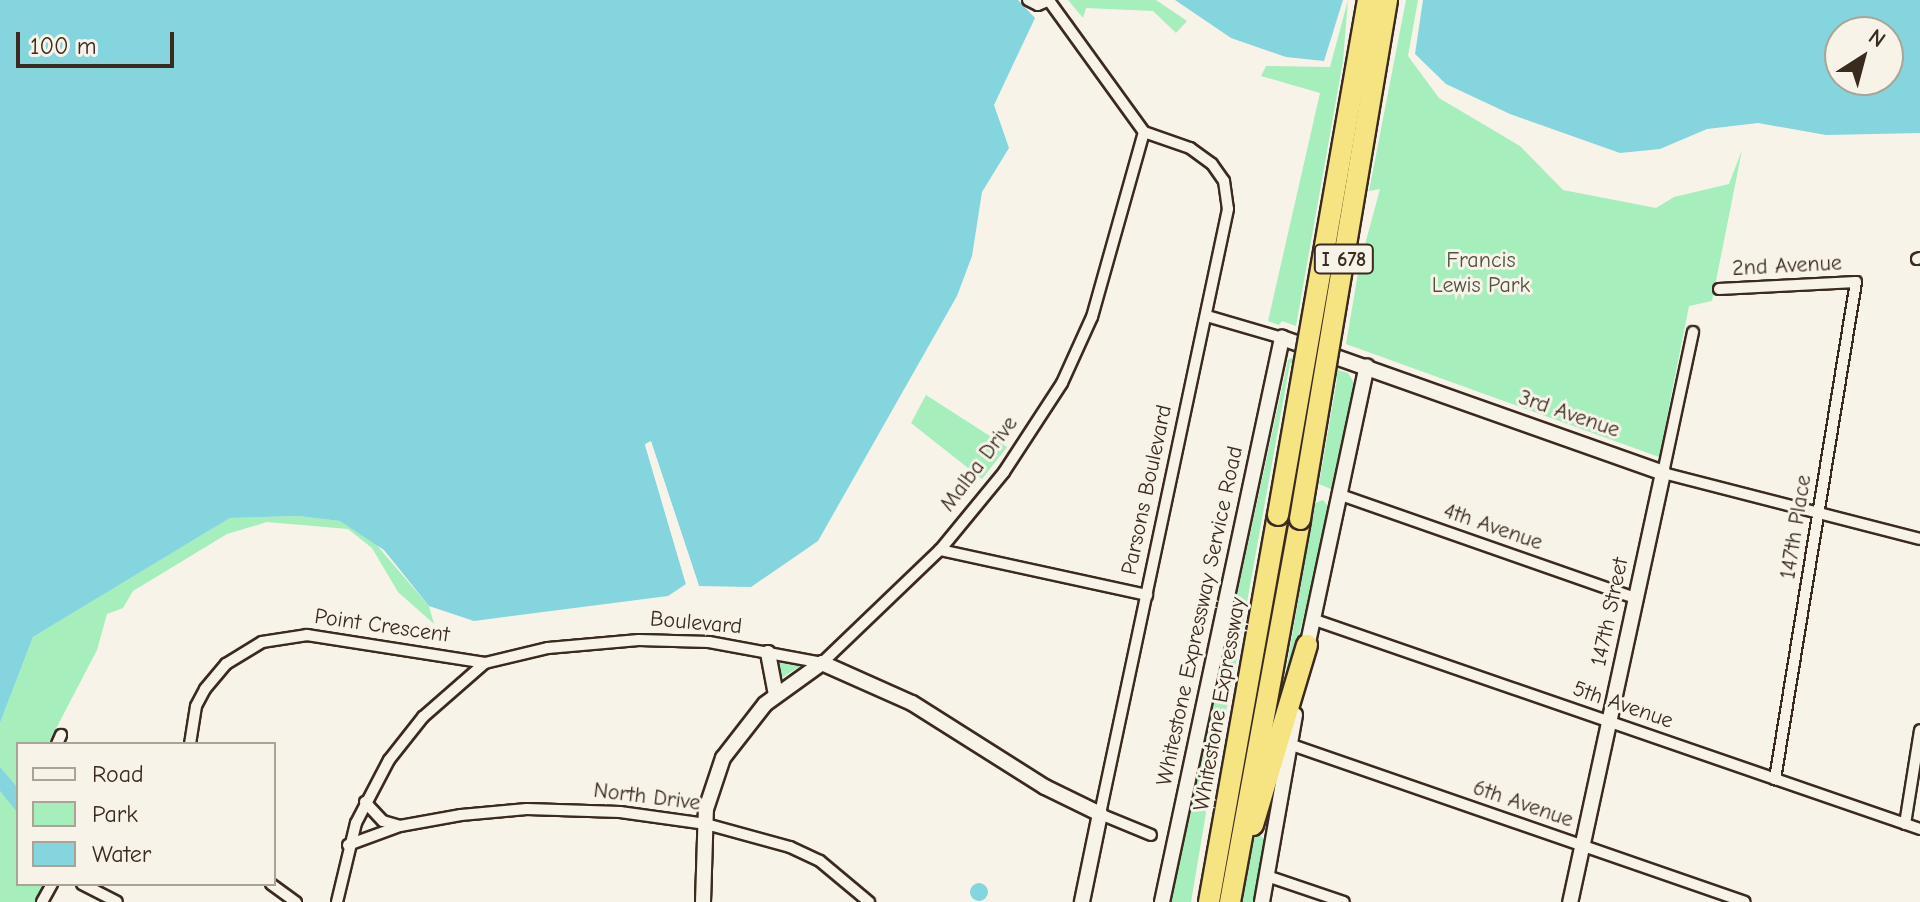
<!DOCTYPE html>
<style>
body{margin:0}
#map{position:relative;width:1920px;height:902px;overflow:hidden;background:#f7f3e8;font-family:"Comic Neue",sans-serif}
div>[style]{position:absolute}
.green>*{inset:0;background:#a6eebc}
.water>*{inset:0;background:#84d5dd}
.round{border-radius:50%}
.pier>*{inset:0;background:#f7f3e8}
.roads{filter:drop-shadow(2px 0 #3b2a1e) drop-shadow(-2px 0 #3b2a1e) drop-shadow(0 2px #3b2a1e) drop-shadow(0 -2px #3b2a1e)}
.street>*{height:10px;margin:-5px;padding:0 5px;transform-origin:5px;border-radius:5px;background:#f7f3e8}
.secondary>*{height:14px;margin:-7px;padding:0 7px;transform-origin:7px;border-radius:7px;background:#f7f3e8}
.highway>*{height:20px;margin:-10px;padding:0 10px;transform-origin:10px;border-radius:10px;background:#f6e381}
.bridges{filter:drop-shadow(2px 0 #3b2a1e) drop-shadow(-2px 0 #3b2a1e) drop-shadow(0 2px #3b2a1e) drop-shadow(0 -2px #3b2a1e)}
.highway-bridge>*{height:20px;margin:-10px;padding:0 10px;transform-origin:10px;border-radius:10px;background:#f6e381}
span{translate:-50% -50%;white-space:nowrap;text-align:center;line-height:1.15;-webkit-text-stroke:6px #f7f3e8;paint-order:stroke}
.shield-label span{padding:2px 6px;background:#f7f3e8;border:2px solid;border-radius:6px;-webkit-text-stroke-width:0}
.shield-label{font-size:20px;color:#3b2a1e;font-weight:700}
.park-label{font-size:22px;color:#50513e}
.street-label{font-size:22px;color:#3b2a1e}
.legend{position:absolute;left:16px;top:742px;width:260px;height:144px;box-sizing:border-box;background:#f7f3e8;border:2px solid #aca397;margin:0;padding:10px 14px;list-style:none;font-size:24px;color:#3b2a1e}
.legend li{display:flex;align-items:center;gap:16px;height:40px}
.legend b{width:40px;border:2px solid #aca397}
.north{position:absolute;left:1824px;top:16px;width:80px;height:80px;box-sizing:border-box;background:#f7f3e8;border:2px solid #aca397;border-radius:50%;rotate:36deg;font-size:22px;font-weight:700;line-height:32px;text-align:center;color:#3b2a1e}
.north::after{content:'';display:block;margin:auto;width:28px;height:36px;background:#3b2a1e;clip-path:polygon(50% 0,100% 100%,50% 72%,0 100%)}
.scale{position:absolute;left:16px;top:32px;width:158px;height:36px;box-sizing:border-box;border:4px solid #3b2a1e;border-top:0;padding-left:10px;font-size:24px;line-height:28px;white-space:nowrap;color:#3b2a1e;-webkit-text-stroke:6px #f7f3e8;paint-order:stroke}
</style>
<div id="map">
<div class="green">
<i style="clip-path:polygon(1068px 0,1156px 0,1187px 21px,1176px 33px,1153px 11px,1086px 8px,1083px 18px)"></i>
<i style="clip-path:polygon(1348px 0,1343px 61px,1296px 326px,1282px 321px,1279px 325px,1268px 321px,1320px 93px,1261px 76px,1266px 66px,1330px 67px)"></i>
<i style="clip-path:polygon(1406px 0,1418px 0,1408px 56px,1439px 98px,1520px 146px,1563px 190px,1656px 208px,1674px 197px,1729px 184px,1742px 150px,1712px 301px,1689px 306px,1659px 457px,1346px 344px,1359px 267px,1380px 189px,1369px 191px)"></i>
<i style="clip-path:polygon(1293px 357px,1348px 373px,1356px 386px,1333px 490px,1319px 484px,1337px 379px,1290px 363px,1237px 658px,1216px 761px,1201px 797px,1206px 813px,1191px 902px,1170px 902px,1288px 360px)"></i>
<i style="clip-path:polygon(926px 395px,1007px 447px,982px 479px,911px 423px)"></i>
<i style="clip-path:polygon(1323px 500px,1331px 510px,1279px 712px,1315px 503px)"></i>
<i style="clip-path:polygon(298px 516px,340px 521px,368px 535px,429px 606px,434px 624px,398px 592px,372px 548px,348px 529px,267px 522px,227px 534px,133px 591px,123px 608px,107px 614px,97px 650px,48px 744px,18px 744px,18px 792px,0 767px,0 723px,33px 637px,230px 518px)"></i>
<i style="clip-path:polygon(780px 660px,801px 664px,802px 665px,780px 679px,775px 663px)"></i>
<i style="clip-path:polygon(0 791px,18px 811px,18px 884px,45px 884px,36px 902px,0 902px)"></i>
<i style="clip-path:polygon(1256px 832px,1264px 839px,1253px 902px,1239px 902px)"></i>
</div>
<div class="water">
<i style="clip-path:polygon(0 0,1018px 0,1035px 18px,994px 105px,1009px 148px,982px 192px,972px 256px,957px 296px,818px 541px,751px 587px,699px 586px,651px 442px,645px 445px,686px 584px,668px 596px,474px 621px,429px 606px,384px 550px,340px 521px,298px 516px,230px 518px,33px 637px,0 723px)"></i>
<i style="clip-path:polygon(1175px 0,1343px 0,1324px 61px,1286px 57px,1231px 38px)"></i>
<i style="clip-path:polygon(evenodd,1423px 0,1920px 0,1920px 133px,1826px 135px,1758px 123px,1707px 129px,1660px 149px,1620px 153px,1510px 114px,1446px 84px,1415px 54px,1423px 0,1888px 32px,1888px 80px,1840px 80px,1840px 32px,1888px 32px)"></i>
<i style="clip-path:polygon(0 767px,16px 786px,17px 812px,0 791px)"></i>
<i class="round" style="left:970px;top:883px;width:18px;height:18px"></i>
</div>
<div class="pier">
<i style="clip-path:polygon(651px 441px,699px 586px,700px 590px,653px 459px,689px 586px,686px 584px,645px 444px)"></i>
</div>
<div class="roads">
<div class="street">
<i style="left:1028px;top:0;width:11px;rotate:27deg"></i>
<i style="left:1038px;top:5px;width:13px;rotate:-23deg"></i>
<i style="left:1144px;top:132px;width:49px;rotate:19.2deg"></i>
<i style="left:1190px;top:148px;width:27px;rotate:36deg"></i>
<i style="left:1212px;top:164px;width:21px;rotate:55deg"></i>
<i style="left:1224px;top:181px;width:28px;rotate:82deg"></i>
<i style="left:1228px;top:209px;width:618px;rotate:101.95deg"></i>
<i style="left:1100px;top:814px;width:55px;rotate:22.4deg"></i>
<i style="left:1917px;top:259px;width:3px;rotate:-18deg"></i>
<i style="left:1719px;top:289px;width:137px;rotate:-2.9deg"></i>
<i style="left:1856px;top:282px;width:504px;rotate:99.26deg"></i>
<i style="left:1207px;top:316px;width:78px;rotate:16.3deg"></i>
<i style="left:1693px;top:332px;width:144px;rotate:102deg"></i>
<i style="left:1663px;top:473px;width:265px;rotate:14.4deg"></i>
<i style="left:1338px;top:494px;width:315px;rotate:19.3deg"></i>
<i style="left:940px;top:550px;width:212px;rotate:12.3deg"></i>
<i style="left:1312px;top:619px;width:643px;rotate:19.05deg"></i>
<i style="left:57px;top:744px;width:10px;rotate:-66deg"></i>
<i style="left:190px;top:744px;width:38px;rotate:-81deg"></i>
<i style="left:196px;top:706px;width:19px;rotate:-62deg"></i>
<i style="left:205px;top:689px;width:33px;rotate:-50deg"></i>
<i style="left:226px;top:664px;width:42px;rotate:-31.4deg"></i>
<i style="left:262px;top:642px;width:46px;rotate:-8.8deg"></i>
<i style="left:307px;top:635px;width:180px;rotate:8.9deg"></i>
<i style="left:1289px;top:744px;width:482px;rotate:19.1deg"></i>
<i style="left:365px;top:802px;width:26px;rotate:47deg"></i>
<i style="left:383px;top:821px;width:18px;rotate:16deg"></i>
<i style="left:1905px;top:824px;width:95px;rotate:-80.9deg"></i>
<i style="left:348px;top:845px;width:55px;rotate:-20.1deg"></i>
<i style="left:400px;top:826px;width:62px;rotate:-10.2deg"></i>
<i style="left:461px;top:815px;width:66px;rotate:-5.2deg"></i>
<i style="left:527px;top:809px;width:93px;rotate:1.8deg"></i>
<i style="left:620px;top:812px;width:87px;rotate:7.9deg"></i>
<i style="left:706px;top:824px;width:87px;rotate:15.3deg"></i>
<i style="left:790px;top:847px;width:33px;rotate:25deg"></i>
<i style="left:820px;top:861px;width:64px;rotate:39.9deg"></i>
<i style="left:1267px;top:876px;width:81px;rotate:18.7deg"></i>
<i style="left:82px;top:884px;width:39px;rotate:27deg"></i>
<i style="left:271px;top:884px;width:31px;rotate:36deg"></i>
<i style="left:42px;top:902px;width:21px;rotate:-61deg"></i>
<i style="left:337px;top:902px;width:81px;rotate:-76.5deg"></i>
<i style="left:356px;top:823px;width:71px;rotate:-62.4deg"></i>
<i style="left:389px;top:760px;width:55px;rotate:-51.7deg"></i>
<i style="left:423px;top:717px;width:82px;rotate:-41.1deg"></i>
<i style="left:485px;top:663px;width:65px;rotate:-13.4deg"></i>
<i style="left:548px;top:648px;width:91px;rotate:-5deg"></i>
<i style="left:639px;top:640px;width:70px;rotate:1.6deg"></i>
<i style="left:709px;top:642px;width:115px;rotate:10.5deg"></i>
<i style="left:822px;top:663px;width:163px;rotate:-43.8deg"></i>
<i style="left:940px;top:550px;width:101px;rotate:-50.6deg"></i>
<i style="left:1004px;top:472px;width:106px;rotate:-56.9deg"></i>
<i style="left:1062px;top:383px;width:72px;rotate:-65.6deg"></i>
<i style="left:1092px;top:317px;width:192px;rotate:-74.3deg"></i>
<i style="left:1144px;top:132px;width:162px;rotate:-125.9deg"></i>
</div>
<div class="secondary">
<i style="left:1306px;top:652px;width:292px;rotate:-78deg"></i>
<i style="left:768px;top:653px;width:43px;rotate:79.2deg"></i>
<i style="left:703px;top:902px;width:93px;rotate:-88.2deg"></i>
<i style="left:706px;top:809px;width:54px;rotate:-71.6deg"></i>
<i style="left:723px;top:758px;width:68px;rotate:-52.1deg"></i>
<i style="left:765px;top:704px;width:70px;rotate:-35.7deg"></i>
<i style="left:822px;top:663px;width:98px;rotate:24deg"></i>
<i style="left:912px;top:703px;width:157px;rotate:32.3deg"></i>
<i style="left:1045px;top:787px;width:61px;rotate:26.1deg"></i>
<i style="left:1100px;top:814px;width:90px;rotate:101.6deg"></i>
<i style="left:1162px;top:902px;width:577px;rotate:-77.99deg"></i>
<i style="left:1282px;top:338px;width:404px;rotate:19.5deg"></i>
<i style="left:1663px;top:473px;width:439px;rotate:102.2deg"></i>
<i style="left:1262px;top:902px;width:190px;rotate:-80deg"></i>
</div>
<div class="highway">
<i style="left:1253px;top:825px;width:188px;rotate:-73.3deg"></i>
<i style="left:1209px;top:902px;width:393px;rotate:-79.9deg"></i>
<i style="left:1230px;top:902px;width:389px;rotate:-79.6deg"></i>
</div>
</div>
<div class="bridges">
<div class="highway-bridge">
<i style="left:1278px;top:515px;width:523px;rotate:-80.09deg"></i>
<i style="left:1300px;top:519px;width:526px;rotate:-80.48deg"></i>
</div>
</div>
<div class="shield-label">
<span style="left:1344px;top:259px">I 678</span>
</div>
<div class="park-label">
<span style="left:1481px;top:273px">Francis<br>Lewis Park</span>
</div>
<div class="street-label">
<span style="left:1787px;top:266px;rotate:-3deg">2nd Avenue</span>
<span style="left:1569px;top:414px;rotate:19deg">3rd Avenue</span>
<span style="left:979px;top:464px;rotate:-53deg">Malba Drive</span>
<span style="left:1147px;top:490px;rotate:-78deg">Parsons Boulevard</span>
<span style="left:1493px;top:527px;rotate:19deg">4th Avenue</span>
<span style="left:1796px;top:527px;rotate:-81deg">147th Place</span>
<span style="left:1610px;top:612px;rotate:-78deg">147th Street</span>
<span style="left:1200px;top:616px;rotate:-78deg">Whitestone Expressway Service Road</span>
<span style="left:696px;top:623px;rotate:5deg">Boulevard</span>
<span style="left:382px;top:626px;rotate:8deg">Point Crescent</span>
<span style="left:1220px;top:704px;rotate:-80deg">Whitestone Expressway</span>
<span style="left:1623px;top:705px;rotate:19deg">5th Avenue</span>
<span style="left:647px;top:797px;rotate:7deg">North Drive</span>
<span style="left:1523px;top:804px;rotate:19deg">6th Avenue</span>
</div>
<ul class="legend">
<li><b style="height:10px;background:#f7f3e8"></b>Road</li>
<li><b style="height:22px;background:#a6eebc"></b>Park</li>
<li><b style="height:22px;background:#84d5dd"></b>Water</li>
</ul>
<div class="north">N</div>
<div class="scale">100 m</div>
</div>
